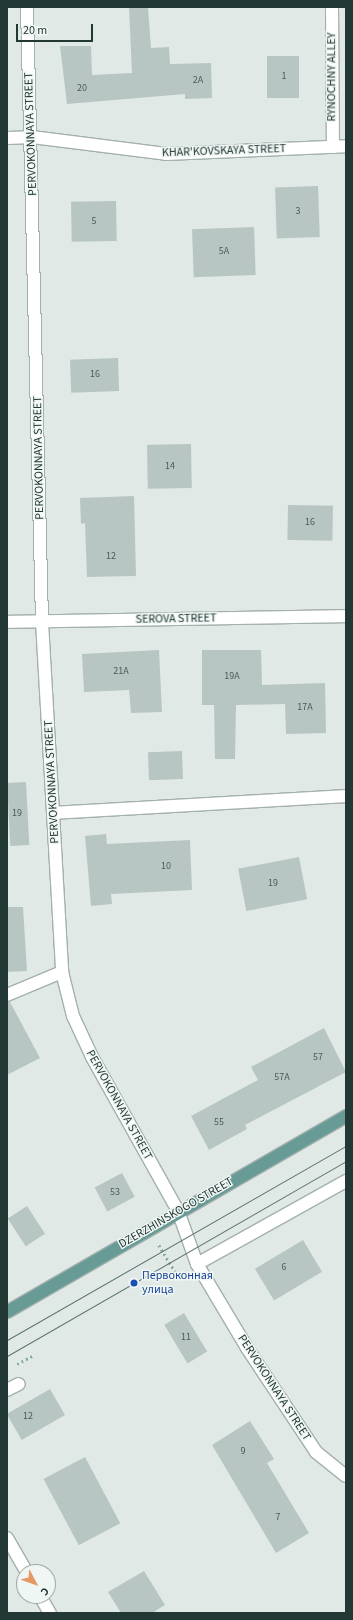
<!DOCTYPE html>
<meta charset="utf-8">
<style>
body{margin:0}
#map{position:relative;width:353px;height:1620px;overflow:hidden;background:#e0e9e6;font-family:"Source Sans 3",sans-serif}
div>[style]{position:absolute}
.building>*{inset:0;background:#b8c6c3;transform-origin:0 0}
.path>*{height:2.5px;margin-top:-1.25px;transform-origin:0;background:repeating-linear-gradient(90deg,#83aaa4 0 2px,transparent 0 5px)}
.roads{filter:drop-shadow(1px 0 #a3b0ad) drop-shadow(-1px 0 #a3b0ad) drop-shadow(0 1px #a3b0ad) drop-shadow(0 -1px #a3b0ad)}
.minor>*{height:12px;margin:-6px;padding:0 6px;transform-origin:6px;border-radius:6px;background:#fff}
.major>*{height:12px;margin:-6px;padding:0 6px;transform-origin:6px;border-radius:6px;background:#689b96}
.tram>*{height:1px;margin:-0.5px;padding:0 0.5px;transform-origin:0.5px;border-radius:0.5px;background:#5c7371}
.dots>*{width:11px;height:11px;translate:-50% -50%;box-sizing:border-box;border:2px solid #f0f6f4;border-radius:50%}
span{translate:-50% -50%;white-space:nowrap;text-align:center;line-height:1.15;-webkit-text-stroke:3px #f0f6f4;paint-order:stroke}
.number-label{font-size:10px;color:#485c58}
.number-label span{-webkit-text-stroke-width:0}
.street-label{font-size:12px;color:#223835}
.transit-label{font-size:12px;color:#164399}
.left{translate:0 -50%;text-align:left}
.frame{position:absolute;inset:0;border:8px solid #223835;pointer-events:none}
.north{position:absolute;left:16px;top:1564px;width:40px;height:40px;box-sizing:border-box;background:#f0f6f4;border:1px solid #9eaaa8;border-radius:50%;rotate:131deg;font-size:11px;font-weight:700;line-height:16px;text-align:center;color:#223835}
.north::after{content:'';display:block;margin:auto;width:14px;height:18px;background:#e59862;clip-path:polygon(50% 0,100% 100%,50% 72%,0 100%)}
.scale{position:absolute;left:16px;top:24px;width:77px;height:18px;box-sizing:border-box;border:2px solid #223835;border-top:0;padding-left:5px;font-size:12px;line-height:14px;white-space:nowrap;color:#223835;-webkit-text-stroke:3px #f0f6f4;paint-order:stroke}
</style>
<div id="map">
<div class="building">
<i style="clip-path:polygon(129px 7px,148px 7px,151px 48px,169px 47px,170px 64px,211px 63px,212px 98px,185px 99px,185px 94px,67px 104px,60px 46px,91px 46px,92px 75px,132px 73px)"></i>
<i style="left:267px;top:56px;width:32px;height:42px"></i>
<i style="left:318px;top:186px;width:51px;height:43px;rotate:88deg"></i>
<i style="left:116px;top:201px;width:40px;height:45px;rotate:89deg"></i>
<i style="left:254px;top:227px;width:48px;height:62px;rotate:88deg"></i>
<i style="left:118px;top:358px;width:33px;height:48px;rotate:88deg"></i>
<i style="left:191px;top:444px;width:44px;height:44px;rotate:89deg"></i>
<i style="clip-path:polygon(134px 496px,136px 576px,87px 577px,85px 523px,81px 524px,80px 498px)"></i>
<i style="left:288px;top:505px;width:45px;height:35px;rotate:1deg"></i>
<i style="clip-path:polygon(159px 650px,162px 712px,131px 713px,129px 690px,84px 692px,82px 654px)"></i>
<i style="clip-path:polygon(202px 650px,261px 650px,262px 685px,325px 683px,326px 733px,286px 734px,285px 704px,236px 705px,235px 759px,215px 759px,214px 705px,202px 705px)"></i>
<i style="left:182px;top:751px;width:28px;height:34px;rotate:88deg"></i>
<i style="left:26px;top:782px;width:63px;height:19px;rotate:87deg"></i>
<i style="clip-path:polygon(106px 834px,107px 844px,190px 840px,192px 890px,111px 894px,112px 904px,91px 906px,85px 836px)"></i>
<i style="left:299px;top:857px;width:43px;height:62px;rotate:79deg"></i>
<i style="clip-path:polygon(7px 907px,23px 907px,27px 971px,7px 972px)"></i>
<i style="clip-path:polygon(7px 1002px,10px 1002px,40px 1058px,7px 1075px)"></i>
<i style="clip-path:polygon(324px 1028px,346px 1072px,245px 1125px,247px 1129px,209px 1150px,191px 1116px,258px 1080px,251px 1067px)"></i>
<i style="left:122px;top:1173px;width:27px;height:31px;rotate:62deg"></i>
<i style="left:27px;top:1206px;width:33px;height:23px;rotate:57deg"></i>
<i style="left:303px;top:1240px;width:37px;height:56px;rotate:59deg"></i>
<i style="left:184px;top:1313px;width:45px;height:23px;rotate:59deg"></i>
<i style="left:50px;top:1389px;width:30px;height:50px;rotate:60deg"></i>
<i style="clip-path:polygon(250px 1421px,274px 1459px,267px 1463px,309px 1533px,276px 1553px,212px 1445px)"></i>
<i style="left:85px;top:1457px;width:75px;height:47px;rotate:62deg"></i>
<i style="clip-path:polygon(144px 1571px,165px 1605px,152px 1613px,121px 1613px,108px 1592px)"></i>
</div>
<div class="path">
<i style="left:159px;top:1245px;width:33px;rotate:59deg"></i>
<i style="left:176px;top:1273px;width:4px;rotate:-27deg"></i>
<i style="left:17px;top:1364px;width:17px;rotate:-28deg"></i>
</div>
<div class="roads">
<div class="minor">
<i style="left:27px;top:7px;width:615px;rotate:88.6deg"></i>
<i style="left:42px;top:622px;width:351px;rotate:86.7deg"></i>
<i style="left:62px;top:972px;width:45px;rotate:76deg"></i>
<i style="left:73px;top:1016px;width:45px;rotate:65.1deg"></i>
<i style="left:92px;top:1057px;width:176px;rotate:60.8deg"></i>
<i style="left:178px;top:1211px;width:56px;rotate:70.3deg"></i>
<i style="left:197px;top:1264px;width:98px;rotate:59.2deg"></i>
<i style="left:247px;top:1348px;width:125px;rotate:56.4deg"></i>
<i style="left:316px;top:1452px;width:38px;rotate:39deg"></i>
<i style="left:332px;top:7px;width:140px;rotate:89.6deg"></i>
<i style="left:7px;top:138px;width:25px;rotate:-2deg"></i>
<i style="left:32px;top:137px;width:135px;rotate:7.2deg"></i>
<i style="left:166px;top:154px;width:180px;rotate:-2.5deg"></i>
<i style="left:7px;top:622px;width:339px;rotate:-1deg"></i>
<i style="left:53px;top:813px;width:293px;rotate:-3.3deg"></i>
<i style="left:7px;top:995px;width:60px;rotate:-22.7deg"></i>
<i style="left:197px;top:1264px;width:171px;rotate:-29.1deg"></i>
<i style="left:7px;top:1390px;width:13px;rotate:-27deg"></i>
<i style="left:7px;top:1538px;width:39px;rotate:60deg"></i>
<i style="left:40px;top:1596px;width:20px;rotate:60deg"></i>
</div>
<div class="major">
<i style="left:7px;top:1312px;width:392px;rotate:-30deg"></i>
</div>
</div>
<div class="tram">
<i style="left:7px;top:1340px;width:391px;rotate:-29.8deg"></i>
<i style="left:7px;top:1356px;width:391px;rotate:-29.9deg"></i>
</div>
<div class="dots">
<i style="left:134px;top:1283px;background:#1a4fb4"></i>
</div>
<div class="number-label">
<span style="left:284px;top:77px">1</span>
<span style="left:198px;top:81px">2А</span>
<span style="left:82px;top:89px">20</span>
<span style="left:298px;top:212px">3</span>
<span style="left:94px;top:222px">5</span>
<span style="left:224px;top:252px">5А</span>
<span style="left:95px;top:375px">16</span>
<span style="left:170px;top:467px">14</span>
<span style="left:310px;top:523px">16</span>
<span style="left:111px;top:557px">12</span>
<span style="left:121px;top:672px">21А</span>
<span style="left:232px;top:677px">19А</span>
<span style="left:305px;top:708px">17А</span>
<span style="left:17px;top:814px">19</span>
<span style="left:166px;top:867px">10</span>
<span style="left:273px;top:884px">19</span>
<span style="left:318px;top:1058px">57</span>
<span style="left:282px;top:1078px">57А</span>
<span style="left:219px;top:1123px">55</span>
<span style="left:115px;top:1193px">53</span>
<span style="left:284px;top:1268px">6</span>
<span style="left:186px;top:1338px">11</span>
<span style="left:28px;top:1417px">12</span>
<span style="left:243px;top:1452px">9</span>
<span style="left:278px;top:1518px">7</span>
</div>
<div class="street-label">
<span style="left:332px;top:77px;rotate:-90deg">RYNOCHNY ALLEY</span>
<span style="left:31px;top:134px;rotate:-92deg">PERVOKONNAYA STREET</span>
<span style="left:224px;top:151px;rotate:-2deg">KHAR'KOVSKAYA STREET</span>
<span style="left:39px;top:458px;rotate:-91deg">PERVOKONNAYA STREET</span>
<span style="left:176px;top:619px;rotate:-1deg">SEROVA STREET</span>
<span style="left:52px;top:782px;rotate:-93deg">PERVOKONNAYA STREET</span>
<span style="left:119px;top:1105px;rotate:61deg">PERVOKONNAYA STREET</span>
<span style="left:176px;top:1213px;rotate:-30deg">DZERZHINSKOGO STREET</span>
<span style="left:274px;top:1388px;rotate:57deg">PERVOKONNAYA STREET</span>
</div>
<div class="transit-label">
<span class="left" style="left:142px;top:1283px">Первоконная<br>улица</span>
</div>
<div class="frame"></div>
<div class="north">С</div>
<div class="scale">20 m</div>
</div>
